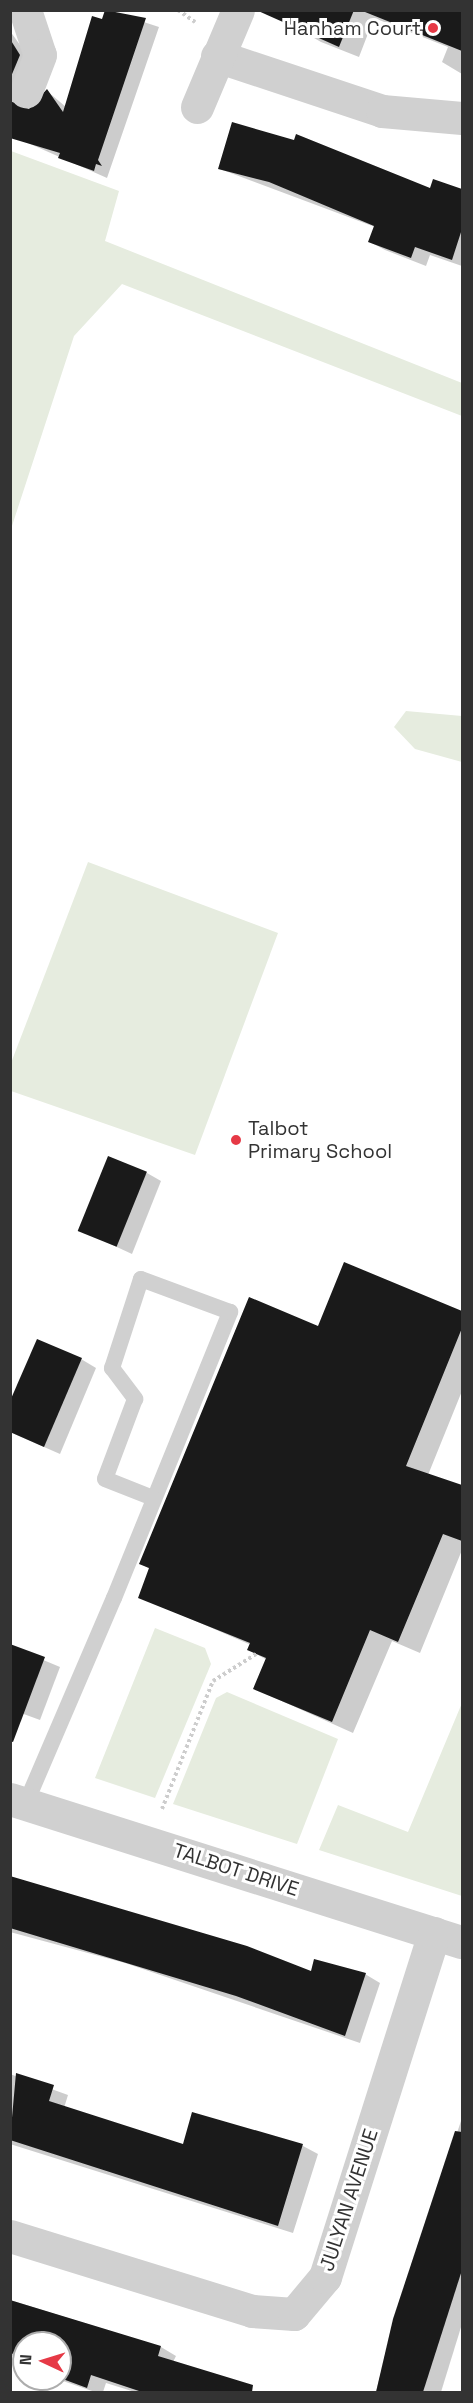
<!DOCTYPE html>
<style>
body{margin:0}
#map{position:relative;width:473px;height:2403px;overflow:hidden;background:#fff;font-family:"Space Grotesk",sans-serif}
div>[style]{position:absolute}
.green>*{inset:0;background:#e6ecdf}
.shadow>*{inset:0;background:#0003}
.building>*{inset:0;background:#1a1a1a;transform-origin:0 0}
.path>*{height:4px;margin-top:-2px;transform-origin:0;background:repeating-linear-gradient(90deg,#cdcdcd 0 3px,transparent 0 6px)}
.service>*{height:16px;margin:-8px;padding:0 8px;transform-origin:8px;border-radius:8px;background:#d0d0d0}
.minor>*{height:33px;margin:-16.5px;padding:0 16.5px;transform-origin:16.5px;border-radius:16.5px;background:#d0d0d0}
.dots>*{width:16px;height:16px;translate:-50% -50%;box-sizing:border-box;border:3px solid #fff;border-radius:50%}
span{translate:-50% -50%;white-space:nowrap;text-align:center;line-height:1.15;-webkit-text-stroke:6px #fff;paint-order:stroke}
.poi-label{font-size:20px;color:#333}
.right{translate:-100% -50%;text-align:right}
.left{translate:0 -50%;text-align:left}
.street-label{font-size:20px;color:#333}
.frame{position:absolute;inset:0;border:12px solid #333;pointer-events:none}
.north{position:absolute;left:12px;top:2331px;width:60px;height:60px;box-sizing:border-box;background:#fff;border:2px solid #adadad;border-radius:50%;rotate:274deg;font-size:16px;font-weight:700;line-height:24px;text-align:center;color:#333}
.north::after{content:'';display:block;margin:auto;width:21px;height:27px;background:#e63946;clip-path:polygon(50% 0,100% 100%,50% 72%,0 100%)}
</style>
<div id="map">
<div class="green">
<i style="clip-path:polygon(11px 151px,119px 191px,105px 241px,462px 383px,462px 416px,122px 284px,74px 336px,11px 529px)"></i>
<i style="clip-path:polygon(406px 711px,462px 716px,462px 762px,415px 749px,394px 727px)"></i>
<i style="clip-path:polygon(88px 862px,278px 933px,195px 1155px,11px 1091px,11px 1063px)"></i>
<i style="clip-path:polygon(155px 1628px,205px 1648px,211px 1664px,155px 1798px,95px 1778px)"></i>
<i style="clip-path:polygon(227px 1692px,338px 1739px,297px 1844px,173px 1804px,216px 1698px)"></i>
<i style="clip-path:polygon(462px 1703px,462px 1896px,319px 1850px,338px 1805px,408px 1832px)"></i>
</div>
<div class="shadow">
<i style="clip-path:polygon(107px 10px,159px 27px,107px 178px,10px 135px,10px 31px,33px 63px,20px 102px,26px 109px,38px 107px,47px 91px,66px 107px)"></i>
<i style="clip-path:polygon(310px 10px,462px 10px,462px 74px,442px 62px,448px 47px,374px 18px,359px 57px,321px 42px,302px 31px)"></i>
<i style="clip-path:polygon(220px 169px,431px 190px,434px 181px,462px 191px,462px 266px,430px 255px,426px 266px,385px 250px,370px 242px,375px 227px)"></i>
<i style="clip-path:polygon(147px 1173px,161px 1181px,132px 1254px,80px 1230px)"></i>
<i style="clip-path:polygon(344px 1264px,462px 1313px,462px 1391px,428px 1475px,462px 1487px,462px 1550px,420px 1653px,392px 1641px,353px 1733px,255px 1689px,267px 1660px,249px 1650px,251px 1645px,140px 1597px,150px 1569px,141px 1564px,318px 1328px)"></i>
<i style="clip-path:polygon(81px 1359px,96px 1368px,60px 1454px,10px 1432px)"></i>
<i style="clip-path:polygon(10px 1646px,60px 1667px,40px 1720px,10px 1709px)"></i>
<i style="clip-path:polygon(10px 1877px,312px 1973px,365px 1974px,380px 1983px,360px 2043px,125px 1963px,10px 1932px)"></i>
<i style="clip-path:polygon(10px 2074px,68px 2095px,64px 2108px,184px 2146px,193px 2114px,303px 2146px,318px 2154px,293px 2233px,10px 2144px)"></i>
<i style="clip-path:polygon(462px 2118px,462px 2324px,441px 2392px,376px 2392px,394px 2320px)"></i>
<i style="clip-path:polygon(10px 2300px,161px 2347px,176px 2356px,173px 2362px,238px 2392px,135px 2392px,106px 2383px,103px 2392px,95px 2392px,63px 2381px,60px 2343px,24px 2343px,24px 2359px,10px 2355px)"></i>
</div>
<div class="building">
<i style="clip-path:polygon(105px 10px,146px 18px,98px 160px,102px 166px,96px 164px,94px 171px,58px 158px,60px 153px,10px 138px,10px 101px,29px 109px,47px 89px,63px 112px,92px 16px,102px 19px)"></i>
<i style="clip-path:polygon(256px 10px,354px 10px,339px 47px)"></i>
<i style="clip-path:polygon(462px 10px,462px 51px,365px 12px,365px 10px)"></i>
<i style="clip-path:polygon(10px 39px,20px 55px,10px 79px)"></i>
<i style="clip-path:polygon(232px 122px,294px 140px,296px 134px,430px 188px,433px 179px,462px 189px,462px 229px,452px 260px,415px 247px,411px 258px,368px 242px,374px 226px,269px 182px,218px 169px)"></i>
<i style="left:108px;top:1156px;width:42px;height:81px;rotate:22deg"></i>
<i style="clip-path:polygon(344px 1262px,462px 1311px,462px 1328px,406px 1466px,462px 1485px,462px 1541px,443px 1534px,398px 1642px,370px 1630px,332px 1722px,253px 1689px,266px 1658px,247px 1650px,250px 1643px,138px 1598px,149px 1568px,139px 1564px,249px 1297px,318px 1326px)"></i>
<i style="clip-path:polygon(37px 1339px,82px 1358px,44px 1447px,10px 1432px,10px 1401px)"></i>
<i style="clip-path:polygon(10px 1644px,45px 1657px,13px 1742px,10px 1741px)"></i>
<i style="clip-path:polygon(10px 1876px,247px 1946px,311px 1971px,314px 1959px,366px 1973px,345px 2036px,236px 1996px,10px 1928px)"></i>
<i style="clip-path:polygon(16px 2073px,54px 2085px,49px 2101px,183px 2144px,192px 2112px,303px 2144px,278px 2226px,10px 2140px)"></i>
<i style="clip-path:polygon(455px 2131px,462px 2132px,462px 2270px,423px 2392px,376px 2392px,393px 2319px)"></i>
<i style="clip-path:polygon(10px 2300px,161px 2346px,158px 2356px,253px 2385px,252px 2392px,142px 2392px,91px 2375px,87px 2388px,60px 2378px,60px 2343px,24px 2343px,24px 2357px,10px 2353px)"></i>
</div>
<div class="path">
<i style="left:178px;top:10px;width:21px;rotate:35deg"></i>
<i style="left:162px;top:1809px;width:138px;rotate:-68.3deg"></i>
<i style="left:213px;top:1681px;width:51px;rotate:-32.1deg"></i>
</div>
<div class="service">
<i style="left:26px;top:1803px;width:223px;rotate:-66.8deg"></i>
<i style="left:114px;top:1598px;width:309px;rotate:-67.9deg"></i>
<i style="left:230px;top:1312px;width:95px;rotate:-159.7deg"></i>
<i style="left:141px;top:1279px;width:94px;rotate:108deg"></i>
<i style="left:112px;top:1368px;width:39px;rotate:53deg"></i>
<i style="left:135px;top:1399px;width:85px;rotate:110.6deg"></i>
<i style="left:105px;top:1479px;width:52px;rotate:21.6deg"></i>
</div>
<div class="minor">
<i style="left:25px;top:10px;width:47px;rotate:71.6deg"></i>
<i style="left:40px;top:55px;width:39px;rotate:111deg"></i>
<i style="left:217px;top:56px;width:174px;rotate:18.4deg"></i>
<i style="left:382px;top:111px;width:80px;rotate:5deg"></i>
<i style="left:197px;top:107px;width:105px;rotate:-67.1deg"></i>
<i style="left:10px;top:1799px;width:474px;rotate:17.6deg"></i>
<i style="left:10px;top:2236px;width:253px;rotate:17.2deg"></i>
<i style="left:252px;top:2311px;width:42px;rotate:4.1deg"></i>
<i style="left:294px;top:2314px;width:48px;rotate:-50deg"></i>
<i style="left:325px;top:2277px;width:361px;rotate:-72.4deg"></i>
</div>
<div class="dots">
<i style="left:433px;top:28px;background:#e63946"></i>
<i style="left:236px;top:1140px;background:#e63946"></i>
</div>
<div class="poi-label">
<span class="right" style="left:421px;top:28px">Hanham Court</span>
<span class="left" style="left:248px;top:1140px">Talbot<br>Primary School</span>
</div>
<div class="street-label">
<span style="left:236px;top:1870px;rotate:18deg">TALBOT DRIVE</span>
<span style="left:349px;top:2200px;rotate:-72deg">JULYAN AVENUE</span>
</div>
<div class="frame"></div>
<div class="north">N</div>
</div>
